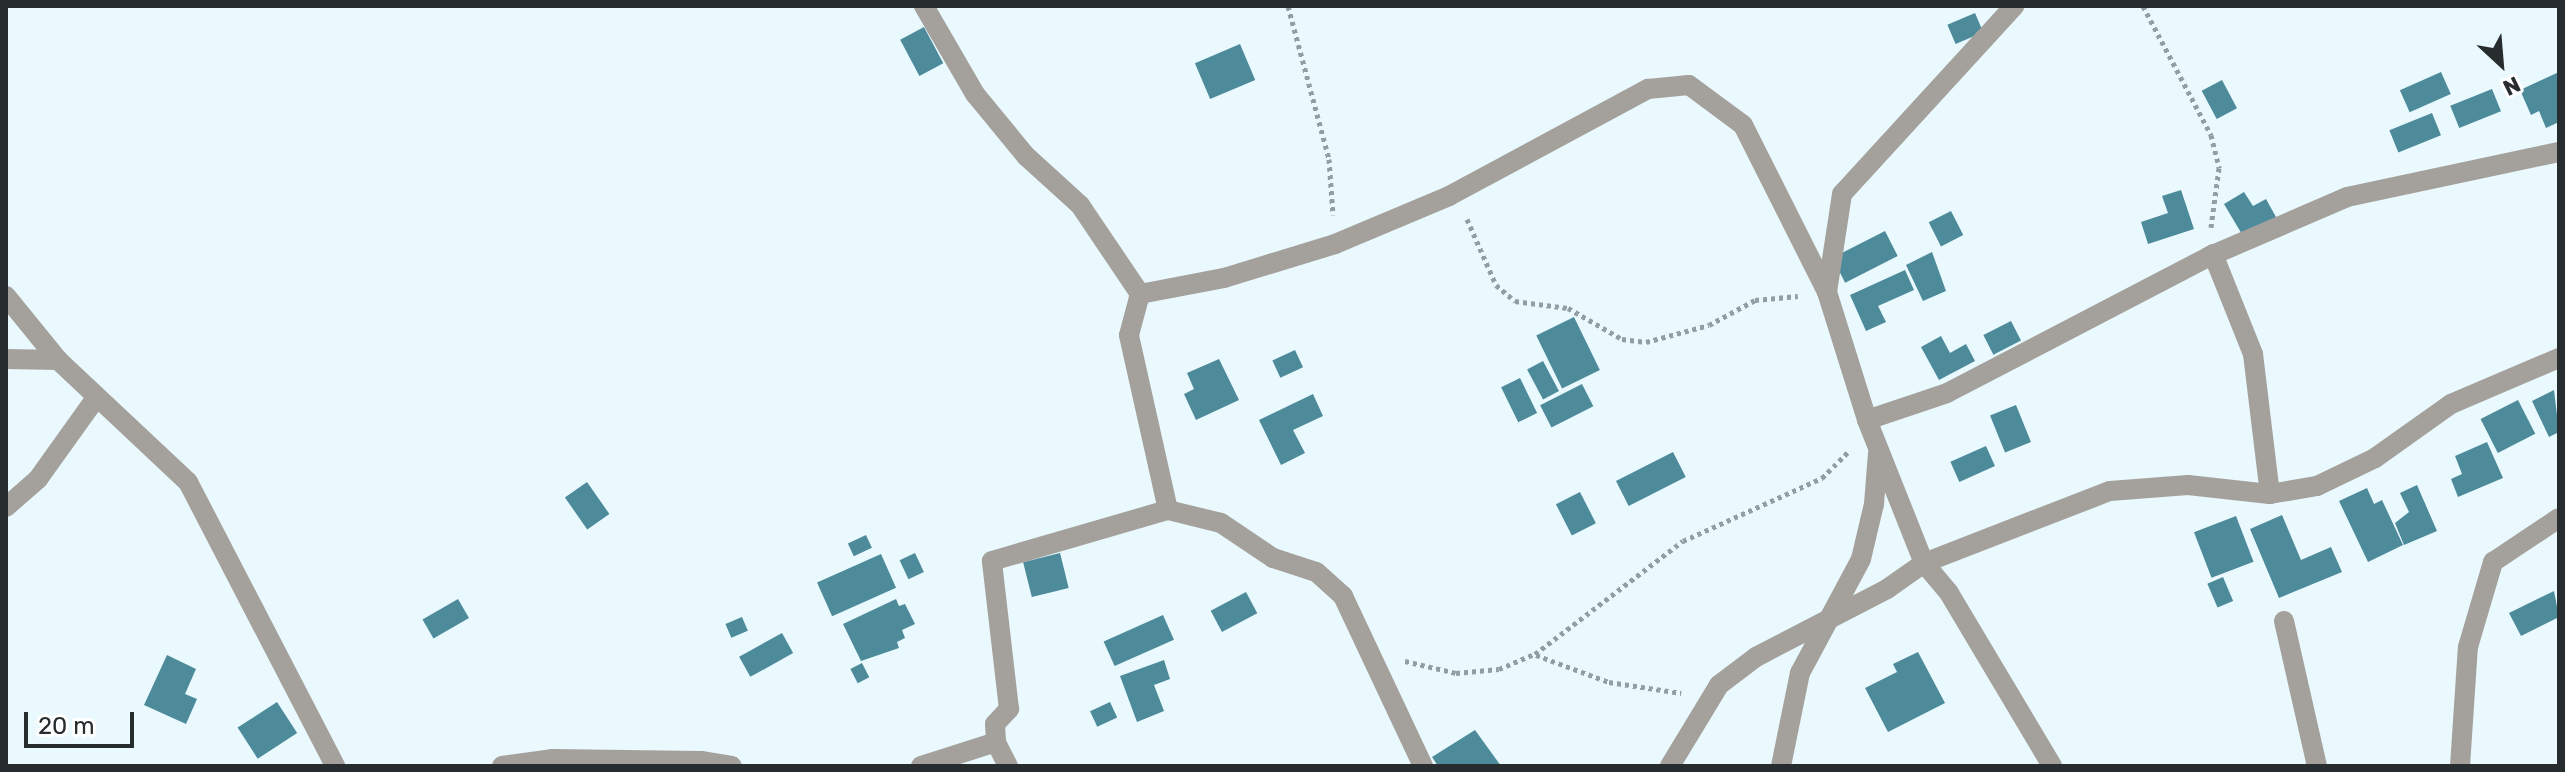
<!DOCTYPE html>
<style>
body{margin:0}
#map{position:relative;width:2565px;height:772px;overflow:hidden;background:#e9f9fe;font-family:Rubik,sans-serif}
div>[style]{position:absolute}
.building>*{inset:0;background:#4d8b9b;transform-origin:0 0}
.path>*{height:5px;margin-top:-2.5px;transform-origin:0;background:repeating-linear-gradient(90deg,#939ea2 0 4px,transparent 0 8px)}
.minor>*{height:20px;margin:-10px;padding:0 10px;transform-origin:10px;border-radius:10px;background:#a4a19c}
span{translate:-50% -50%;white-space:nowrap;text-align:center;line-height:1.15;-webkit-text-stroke:7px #fff;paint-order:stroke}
.frame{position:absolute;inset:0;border:8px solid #272d2f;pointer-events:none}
.north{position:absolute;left:2461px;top:24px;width:80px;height:80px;-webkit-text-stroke:6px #fff;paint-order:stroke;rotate:154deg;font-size:22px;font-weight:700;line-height:32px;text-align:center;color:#272d2f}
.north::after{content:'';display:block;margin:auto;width:28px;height:36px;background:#272d2f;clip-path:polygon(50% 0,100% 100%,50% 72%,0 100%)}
.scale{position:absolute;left:24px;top:712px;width:110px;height:36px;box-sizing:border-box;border:4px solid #272d2f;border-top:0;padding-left:10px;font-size:24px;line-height:28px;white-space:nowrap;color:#272d2f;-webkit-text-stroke:6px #fff;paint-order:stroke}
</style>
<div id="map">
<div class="building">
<i style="left:1975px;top:13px;width:21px;height:30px;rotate:67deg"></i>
<i style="left:924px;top:27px;width:41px;height:27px;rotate:62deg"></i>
<i style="left:1240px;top:44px;width:39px;height:49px;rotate:67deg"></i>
<i style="left:2441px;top:72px;width:24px;height:45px;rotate:66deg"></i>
<i style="clip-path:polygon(2559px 72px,2559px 122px,2546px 128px,2539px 111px,2531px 115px,2520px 90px)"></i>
<i style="left:2222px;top:80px;width:32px;height:23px;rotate:62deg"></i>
<i style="left:2492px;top:89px;width:24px;height:45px;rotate:68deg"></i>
<i style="left:2432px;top:113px;width:24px;height:46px;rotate:68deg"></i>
<i style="clip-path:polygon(2181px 190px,2194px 229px,2148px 244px,2141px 222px,2168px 213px,2162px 196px)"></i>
<i style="clip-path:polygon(2244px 192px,2253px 206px,2266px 199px,2276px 217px,2243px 236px,2224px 204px)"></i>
<i style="left:1951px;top:211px;width:27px;height:25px;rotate:63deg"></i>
<i style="left:1885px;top:231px;width:28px;height:59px;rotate:63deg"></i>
<i style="clip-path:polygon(1932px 252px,1946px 291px,1923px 301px,1906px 265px)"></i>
<i style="clip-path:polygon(1905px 270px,1914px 290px,1878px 306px,1886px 322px,1866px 331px,1850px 295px)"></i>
<i style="left:1574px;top:317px;width:59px;height:42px;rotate:64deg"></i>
<i style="left:2011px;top:321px;width:22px;height:31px;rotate:63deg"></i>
<i style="clip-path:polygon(1941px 336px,1950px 353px,1966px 344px,1975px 361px,1939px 380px,1921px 347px)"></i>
<i style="left:1295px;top:350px;width:19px;height:25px;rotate:65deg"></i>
<i style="clip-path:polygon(1219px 359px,1239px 400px,1196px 420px,1184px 394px,1194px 389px,1187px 373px)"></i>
<i style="left:1543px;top:361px;width:34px;height:18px;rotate:62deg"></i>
<i style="left:1520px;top:378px;width:39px;height:21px;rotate:64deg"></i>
<i style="left:1582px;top:384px;width:25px;height:47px;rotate:63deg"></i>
<i style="clip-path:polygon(2554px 390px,2559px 432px,2549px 437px,2532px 401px)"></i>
<i style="clip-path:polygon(1313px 394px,1323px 416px,1293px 430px,1305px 453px,1281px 465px,1259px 420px)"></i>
<i style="left:2518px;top:400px;width:38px;height:42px;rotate:63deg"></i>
<i style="left:2016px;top:405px;width:40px;height:28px;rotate:68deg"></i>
<i style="clip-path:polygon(2487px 442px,2503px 478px,2458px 497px,2451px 479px,2462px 474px,2455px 456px)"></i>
<i style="left:1986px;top:446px;width:22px;height:39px;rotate:66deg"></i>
<i style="left:1673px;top:452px;width:28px;height:64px;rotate:63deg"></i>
<i style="left:587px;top:482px;width:39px;height:27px;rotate:55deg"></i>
<i style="clip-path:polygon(2417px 485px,2437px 531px,2404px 545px,2395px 523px,2409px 512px,2400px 493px)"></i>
<i style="clip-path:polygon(2367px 488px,2374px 504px,2382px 500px,2403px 545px,2368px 562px,2339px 501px)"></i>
<i style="left:1580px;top:492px;width:35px;height:27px;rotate:63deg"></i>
<i style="clip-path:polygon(2282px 515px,2301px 560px,2331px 547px,2342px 572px,2279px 598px,2250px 529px)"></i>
<i style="left:2236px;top:516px;width:49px;height:45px;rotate:69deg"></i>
<i style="left:866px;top:535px;width:14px;height:20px;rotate:65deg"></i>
<i style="left:915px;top:553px;width:21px;height:17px;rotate:65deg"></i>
<i style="left:1060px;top:553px;width:36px;height:38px;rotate:76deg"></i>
<i style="left:881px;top:554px;width:37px;height:70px;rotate:66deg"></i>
<i style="left:2223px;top:577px;width:26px;height:17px;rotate:67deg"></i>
<i style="clip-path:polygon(2554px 591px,2559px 617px,2521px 636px,2509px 613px)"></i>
<i style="left:1246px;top:592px;width:24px;height:40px;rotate:62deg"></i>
<i style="left:458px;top:599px;width:22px;height:41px;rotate:60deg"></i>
<i style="clip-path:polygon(896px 599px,899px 606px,905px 604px,915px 624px,902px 630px,905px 638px,897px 642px,899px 648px,861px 661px,843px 624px)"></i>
<i style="left:1163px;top:615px;width:27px;height:65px;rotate:66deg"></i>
<i style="left:742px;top:617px;width:15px;height:18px;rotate:67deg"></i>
<i style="left:782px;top:633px;width:23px;height:49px;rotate:61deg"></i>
<i style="clip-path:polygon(1918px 652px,1945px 703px,1888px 732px,1865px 688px,1897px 672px,1893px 664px)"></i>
<i style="clip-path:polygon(167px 655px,196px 669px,185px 694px,197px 699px,186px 724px,144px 705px)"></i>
<i style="clip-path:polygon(1164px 660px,1170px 679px,1154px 685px,1164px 711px,1137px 722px,1120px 676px)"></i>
<i style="left:862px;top:663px;width:16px;height:13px;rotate:63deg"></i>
<i style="left:277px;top:702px;width:37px;height:47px;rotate:57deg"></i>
<i style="left:1110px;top:702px;width:17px;height:22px;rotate:65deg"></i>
<i style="clip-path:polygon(1475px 730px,1501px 766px,1438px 766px,1432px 757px)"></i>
</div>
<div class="path">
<i style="left:1288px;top:6px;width:158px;rotate:75deg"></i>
<i style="left:1329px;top:159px;width:56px;rotate:85.9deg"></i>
<i style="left:2143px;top:6px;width:146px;rotate:62.2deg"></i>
<i style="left:2211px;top:135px;width:34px;rotate:76deg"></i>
<i style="left:2219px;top:168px;width:60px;rotate:97.7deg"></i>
<i style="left:1467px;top:219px;width:72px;rotate:66.3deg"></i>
<i style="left:1496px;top:285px;width:25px;rotate:40deg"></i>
<i style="left:1515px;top:301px;width:53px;rotate:7.5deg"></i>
<i style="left:1568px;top:308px;width:62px;rotate:29.9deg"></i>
<i style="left:1622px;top:339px;width:24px;rotate:7deg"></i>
<i style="left:1646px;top:342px;width:65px;rotate:-15.1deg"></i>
<i style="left:1709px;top:325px;width:52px;rotate:-28.5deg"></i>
<i style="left:1755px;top:300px;width:43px;rotate:-5.3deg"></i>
<i style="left:1536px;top:655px;width:78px;rotate:20.3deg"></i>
<i style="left:1609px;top:682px;width:73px;rotate:8.7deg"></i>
<i style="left:1405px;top:661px;width:52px;rotate:13.2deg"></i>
<i style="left:1456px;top:673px;width:43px;rotate:-5.3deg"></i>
<i style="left:1499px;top:669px;width:39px;rotate:-23deg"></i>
<i style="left:1535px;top:654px;width:186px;rotate:-37.4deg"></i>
<i style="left:1683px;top:541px;width:153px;rotate:-24.4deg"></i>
<i style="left:1822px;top:478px;width:40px;rotate:-45deg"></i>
</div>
<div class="minor">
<i style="left:924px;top:6px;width:102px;rotate:59.9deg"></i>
<i style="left:975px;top:94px;width:80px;rotate:50.6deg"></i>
<i style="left:1026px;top:156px;width:73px;rotate:42.2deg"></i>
<i style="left:1080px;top:205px;width:107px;rotate:56deg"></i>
<i style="left:2213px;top:254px;width:108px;rotate:68.2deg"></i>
<i style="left:2253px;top:354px;width:141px;rotate:83.1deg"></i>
<i style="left:1827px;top:292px;width:99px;rotate:-81.3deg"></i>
<i style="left:1842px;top:194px;width:255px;rotate:-47.5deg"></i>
<i style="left:6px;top:296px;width:82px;rotate:50.9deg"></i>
<i style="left:58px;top:360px;width:178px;rotate:43.2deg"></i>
<i style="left:188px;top:482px;width:320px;rotate:62.6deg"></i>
<i style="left:6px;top:359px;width:52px;rotate:1.1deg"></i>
<i style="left:1867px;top:420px;width:84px;rotate:-18.6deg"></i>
<i style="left:1947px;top:393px;width:294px;rotate:-27.5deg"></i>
<i style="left:2208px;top:257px;width:151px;rotate:-23.3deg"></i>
<i style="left:2347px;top:197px;width:217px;rotate:-12deg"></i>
<i style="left:6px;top:507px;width:43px;rotate:-41.2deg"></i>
<i style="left:38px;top:479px;width:100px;rotate:-54.4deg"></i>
<i style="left:2284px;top:621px;width:149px;rotate:77.2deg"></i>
<i style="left:502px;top:766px;width:50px;rotate:-8deg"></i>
<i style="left:552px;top:759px;width:149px;rotate:0.8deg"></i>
<i style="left:701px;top:761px;width:31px;rotate:9deg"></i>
<i style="left:921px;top:766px;width:79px;rotate:-17.7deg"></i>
<i style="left:1008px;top:766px;width:27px;rotate:-117deg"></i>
<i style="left:996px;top:742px;width:18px;rotate:-93deg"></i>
<i style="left:995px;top:724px;width:21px;rotate:-47deg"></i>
<i style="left:1009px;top:709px;width:149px;rotate:-96.6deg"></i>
<i style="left:992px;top:561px;width:183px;rotate:-16.2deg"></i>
<i style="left:1423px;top:766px;width:188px;rotate:-115.2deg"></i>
<i style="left:1343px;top:596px;width:36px;rotate:-138deg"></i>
<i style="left:1316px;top:572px;width:45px;rotate:-162deg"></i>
<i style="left:1273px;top:558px;width:63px;rotate:-146.1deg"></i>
<i style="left:1221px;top:523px;width:55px;rotate:-166.2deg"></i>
<i style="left:1168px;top:510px;width:179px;rotate:-102.6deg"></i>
<i style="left:1129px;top:335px;width:42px;rotate:-75deg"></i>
<i style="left:1140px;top:294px;width:86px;rotate:-10.8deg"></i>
<i style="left:1224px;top:278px;width:116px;rotate:-17deg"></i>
<i style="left:1335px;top:244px;width:124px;rotate:-22.8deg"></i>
<i style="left:1449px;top:196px;width:226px;rotate:-28.3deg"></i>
<i style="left:1648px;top:89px;width:41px;rotate:-5.6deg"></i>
<i style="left:1689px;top:85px;width:67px;rotate:36.5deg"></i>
<i style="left:1743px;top:125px;width:187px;rotate:63.3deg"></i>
<i style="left:1827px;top:292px;width:134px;rotate:72.6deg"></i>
<i style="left:1867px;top:420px;width:154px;rotate:68.3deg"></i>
<i style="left:1924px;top:563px;width:39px;rotate:50deg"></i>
<i style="left:1949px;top:593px;width:201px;rotate:59.2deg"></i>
<i style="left:1670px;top:766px;width:95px;rotate:-58.8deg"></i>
<i style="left:1719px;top:685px;width:46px;rotate:-37.1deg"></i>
<i style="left:1756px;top:657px;width:148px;rotate:-27.4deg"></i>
<i style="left:1887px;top:589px;width:45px;rotate:-35.1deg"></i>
<i style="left:1924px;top:563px;width:199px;rotate:-21.2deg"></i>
<i style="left:2110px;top:491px;width:78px;rotate:-4.4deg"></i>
<i style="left:2188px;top:485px;width:82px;rotate:6.3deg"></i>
<i style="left:2270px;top:494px;width:48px;rotate:-9.7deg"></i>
<i style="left:2317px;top:486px;width:64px;rotate:-25.8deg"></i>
<i style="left:2375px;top:458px;width:93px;rotate:-35.4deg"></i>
<i style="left:2451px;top:404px;width:117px;rotate:-23.1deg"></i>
<i style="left:1781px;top:766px;width:95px;rotate:-78.5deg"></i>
<i style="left:1800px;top:673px;width:129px;rotate:-61.8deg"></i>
<i style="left:1861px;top:559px;width:57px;rotate:-76.7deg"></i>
<i style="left:1874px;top:504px;width:51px;rotate:-85.5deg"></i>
<i style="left:2460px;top:766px;width:119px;rotate:-86.2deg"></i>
<i style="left:2468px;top:647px;width:89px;rotate:-73.6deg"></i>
<i style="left:2493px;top:562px;width:79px;rotate:-33.7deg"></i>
</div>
<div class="frame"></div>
<div class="north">N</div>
<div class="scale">20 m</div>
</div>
